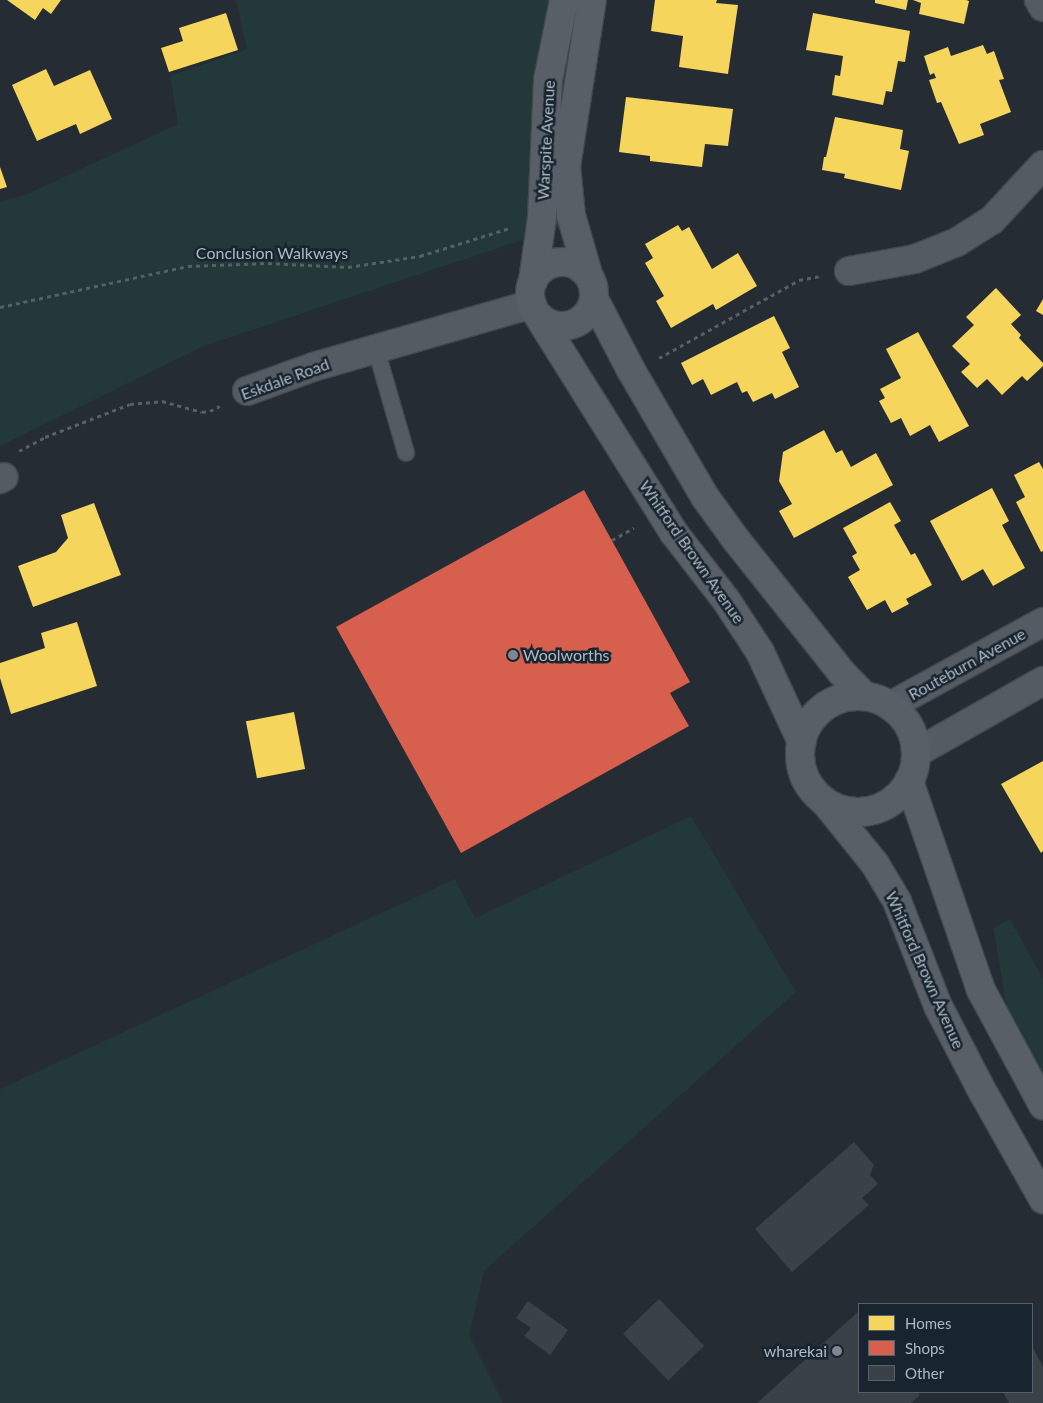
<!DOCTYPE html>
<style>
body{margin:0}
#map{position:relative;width:1043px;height:1403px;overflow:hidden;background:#252c33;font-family:Lato,sans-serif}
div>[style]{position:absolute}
.green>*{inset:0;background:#223839}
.homes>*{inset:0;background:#f6d55c;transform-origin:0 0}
.shops>*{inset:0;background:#d6604d}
.building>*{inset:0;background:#3a4147;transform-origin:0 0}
.path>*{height:3px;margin-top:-1.5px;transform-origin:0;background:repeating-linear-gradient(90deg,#575f64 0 4px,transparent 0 8px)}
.roads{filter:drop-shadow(1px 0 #42484e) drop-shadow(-1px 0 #42484e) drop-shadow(0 1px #42484e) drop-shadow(0 -1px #42484e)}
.service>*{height:16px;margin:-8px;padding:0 8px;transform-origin:8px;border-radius:8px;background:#545b62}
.minor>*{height:28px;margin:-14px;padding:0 14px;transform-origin:14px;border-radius:14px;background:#545b62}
.tertiary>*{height:28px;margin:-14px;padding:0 14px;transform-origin:14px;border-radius:14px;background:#545b62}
.secondary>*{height:28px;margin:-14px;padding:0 14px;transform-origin:14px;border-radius:14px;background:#585f66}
.secondary>.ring{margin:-14px;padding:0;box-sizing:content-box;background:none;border:28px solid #585f66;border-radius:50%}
.dots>*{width:14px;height:14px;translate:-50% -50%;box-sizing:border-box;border:2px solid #18242e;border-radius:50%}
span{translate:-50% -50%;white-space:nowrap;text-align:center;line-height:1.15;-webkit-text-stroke:5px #18242e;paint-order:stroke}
.street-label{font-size:16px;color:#adbac6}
.poi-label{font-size:16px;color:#adbac6}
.left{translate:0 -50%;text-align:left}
.right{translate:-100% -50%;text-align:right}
.legend{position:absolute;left:858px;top:1303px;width:175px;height:90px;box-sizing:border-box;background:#18242e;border:1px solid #54606b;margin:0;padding:6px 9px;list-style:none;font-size:15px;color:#adbac6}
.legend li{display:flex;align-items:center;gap:10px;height:25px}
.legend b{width:25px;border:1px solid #54606b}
</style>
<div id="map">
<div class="green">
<i style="clip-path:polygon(236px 0,579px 0,562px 112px,559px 228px,204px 346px,0 446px,0 201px,23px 196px,178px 124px,170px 76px,247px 49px)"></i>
<i style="clip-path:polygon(691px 816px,796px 992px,484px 1271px,469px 1335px,503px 1403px,0 1403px,0 1089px,455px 879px,475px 918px)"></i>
<i style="clip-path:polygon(1010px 919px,1043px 979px,1043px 1078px,1007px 1008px,993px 928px)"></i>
</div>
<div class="homes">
<i style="clip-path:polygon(7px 0,61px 0,51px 14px,43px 8px,35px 20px)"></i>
<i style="clip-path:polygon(655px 0,717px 0,716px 3px,738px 5px,728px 74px,679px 67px,683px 36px,651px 31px)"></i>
<i style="clip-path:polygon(875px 0,908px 0,906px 10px,875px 3px)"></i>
<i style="clip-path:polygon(913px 0,966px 0,969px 1px,964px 24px,919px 14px,921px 3px)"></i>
<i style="clip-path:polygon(226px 13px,238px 50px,169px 72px,161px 48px,183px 41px,179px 28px)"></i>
<i style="clip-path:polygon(813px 13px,910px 31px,905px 62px,898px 61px,892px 92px,886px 91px,883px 105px,832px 95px,835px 75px,840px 76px,843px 56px,806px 50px)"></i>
<i style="clip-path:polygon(983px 45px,987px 54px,994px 51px,1004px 79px,999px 80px,1011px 112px,980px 124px,984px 135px,959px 144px,941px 102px,937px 103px,929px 80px,936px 78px,934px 73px,930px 75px,924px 56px,948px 47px,951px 56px)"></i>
<i style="clip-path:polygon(46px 69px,54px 86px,90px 70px,112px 119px,80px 134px,76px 124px,37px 141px,12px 85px)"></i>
<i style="clip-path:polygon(626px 97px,733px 109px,728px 146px,705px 144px,702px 167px,650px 161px,650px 156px,619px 152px)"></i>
<i style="clip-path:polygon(835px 117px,903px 130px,900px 149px,909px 151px,901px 190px,844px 178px,845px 174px,822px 170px,824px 157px,826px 157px)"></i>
<i style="clip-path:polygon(0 167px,7px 187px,0 189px)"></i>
<i style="clip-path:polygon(678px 225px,682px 231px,689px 227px,712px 269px,738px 253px,757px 286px,716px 310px,713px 304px,671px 328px,656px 301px,664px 296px,645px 263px,653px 258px,645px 244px)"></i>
<i style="clip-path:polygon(996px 288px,1021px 315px,1011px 324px,1021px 335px,1019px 338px,1043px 363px,1043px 366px,1027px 381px,1022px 376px,1002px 395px,987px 379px,977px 388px,961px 372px,970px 364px,952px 346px,974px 325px,966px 317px)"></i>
<i style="clip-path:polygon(1043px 299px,1043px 315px,1036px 311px)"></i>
<i style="clip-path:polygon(774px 316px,790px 348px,782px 352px,799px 387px,775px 399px,772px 393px,753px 402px,747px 391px,742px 393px,737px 382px,711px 395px,703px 379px,692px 385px,681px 363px)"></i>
<i style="clip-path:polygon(918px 332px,969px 426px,939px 442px,930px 425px,910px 436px,901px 418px,891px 423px,879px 401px,885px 398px,880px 389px,901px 378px,886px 349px)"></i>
<i style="clip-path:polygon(824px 430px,836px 453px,842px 450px,851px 467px,876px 453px,893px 485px,794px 538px,779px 511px,792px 504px,779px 481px,783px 452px)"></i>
<i style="clip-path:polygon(1039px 462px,1043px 469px,1043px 551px,1041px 552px,1016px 502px,1025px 497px,1014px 475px)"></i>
<i style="clip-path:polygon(992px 488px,1009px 521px,1002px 525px,1025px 568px,993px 586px,983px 569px,962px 581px,930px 521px)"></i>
<i style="clip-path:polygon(890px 502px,901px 521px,894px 525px,911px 555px,915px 553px,932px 585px,906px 599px,909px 604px,892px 613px,885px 600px,867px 610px,848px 577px,860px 570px,852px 556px,857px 553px,843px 528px)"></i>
<i style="clip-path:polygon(94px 503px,121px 575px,33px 607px,18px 566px,56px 552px,68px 538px,61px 515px)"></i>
<i style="clip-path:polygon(77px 622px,97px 686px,11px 714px,0 678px,0 663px,45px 648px,41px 633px)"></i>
<i style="left:294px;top:712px;width:58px;height:49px;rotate:79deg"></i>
<i style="clip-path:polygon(1043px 761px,1043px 851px,1041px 853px,1001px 784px)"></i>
</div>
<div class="shops">
<i style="clip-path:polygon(584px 490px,690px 682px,670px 693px,689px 726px,461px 853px,336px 627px)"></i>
</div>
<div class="building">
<i style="clip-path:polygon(854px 1142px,874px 1165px,870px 1175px,878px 1184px,862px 1198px,869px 1205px,792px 1272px,755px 1229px)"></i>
<i style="left:659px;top:1299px;width:65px;height:50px;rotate:46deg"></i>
<i style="clip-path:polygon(528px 1301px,568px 1330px,550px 1355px,524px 1336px,531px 1328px,516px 1318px)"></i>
<i style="clip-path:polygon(859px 1311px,859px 1392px,917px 1392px,920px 1395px,911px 1403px,757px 1403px)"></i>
<i style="clip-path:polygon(1032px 1346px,1043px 1367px,1043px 1403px,1009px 1403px,1003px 1392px,1032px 1392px)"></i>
</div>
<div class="path">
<i style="left:0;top:307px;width:192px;rotate:-12.3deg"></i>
<i style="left:188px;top:266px;width:80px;rotate:-2.1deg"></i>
<i style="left:268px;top:263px;width:80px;rotate:2.9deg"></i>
<i style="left:348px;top:267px;width:73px;rotate:-8.7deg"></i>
<i style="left:420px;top:256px;width:94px;rotate:-17.3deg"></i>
<i style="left:659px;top:358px;width:160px;rotate:-29.1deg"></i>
<i style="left:799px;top:280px;width:20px;rotate:-11deg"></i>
<i style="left:19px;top:451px;width:30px;rotate:-28deg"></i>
<i style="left:45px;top:437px;width:91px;rotate:-21.2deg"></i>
<i style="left:130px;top:404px;width:32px;rotate:-5deg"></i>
<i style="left:162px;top:401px;width:41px;rotate:15.4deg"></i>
<i style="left:202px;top:412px;width:8px;rotate:-7deg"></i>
<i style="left:210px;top:411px;width:11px;rotate:-27deg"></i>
<i style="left:612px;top:540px;width:25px;rotate:-29deg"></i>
</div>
<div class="roads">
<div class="service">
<i style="left:376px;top:349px;width:108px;rotate:73.9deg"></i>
</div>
<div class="minor">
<i style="left:1039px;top:0;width:8px;rotate:60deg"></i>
<i style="left:849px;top:271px;width:67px;rotate:-10.3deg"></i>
<i style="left:915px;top:259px;width:45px;rotate:-22deg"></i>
<i style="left:957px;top:242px;width:41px;rotate:-32.2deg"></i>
<i style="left:992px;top:220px;width:75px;rotate:-47.2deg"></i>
<i style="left:247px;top:391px;width:70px;rotate:-20deg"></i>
<i style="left:313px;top:367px;width:228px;rotate:-16deg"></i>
<i style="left:0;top:479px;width:4px;rotate:-27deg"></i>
</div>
<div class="tertiary">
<i style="left:890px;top:706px;width:175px;rotate:-28.8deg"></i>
<i style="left:916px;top:753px;width:146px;rotate:-29.6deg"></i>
</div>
<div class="secondary">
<i class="ring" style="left:530px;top:262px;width:36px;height:36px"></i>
<i style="left:588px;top:274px;width:61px;rotate:-106.1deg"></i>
<i style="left:571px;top:215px;width:48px;rotate:-95.9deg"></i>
<i style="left:566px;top:167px;width:169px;rotate:-81.2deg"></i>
<i style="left:533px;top:281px;width:64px;rotate:-81.9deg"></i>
<i style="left:542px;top:218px;width:138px;rotate:-87.5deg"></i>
<i style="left:548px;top:80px;width:82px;rotate:-78.7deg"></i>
<i style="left:594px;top:299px;width:80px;rotate:62.5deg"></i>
<i style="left:631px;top:370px;width:147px;rotate:59.8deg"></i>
<i style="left:705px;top:497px;width:54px;rotate:54deg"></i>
<i style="left:737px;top:541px;width:169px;rotate:51.5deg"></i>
<i style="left:842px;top:673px;width:32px;rotate:46deg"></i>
<i style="left:539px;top:317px;width:255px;rotate:58deg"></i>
<i style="left:674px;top:533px;width:85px;rotate:52.2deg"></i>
<i style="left:726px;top:600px;width:62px;rotate:56.8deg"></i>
<i style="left:760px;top:652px;width:99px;rotate:65deg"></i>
<i class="ring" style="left:800px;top:696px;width:88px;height:88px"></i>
<i style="left:909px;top:781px;width:221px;rotate:71deg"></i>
<i style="left:981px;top:990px;width:131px;rotate:61.7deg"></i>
<i style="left:825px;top:802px;width:80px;rotate:51.1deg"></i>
<i style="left:875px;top:864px;width:43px;rotate:59.3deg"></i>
<i style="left:897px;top:901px;width:113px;rotate:68.7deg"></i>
<i style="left:938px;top:1006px;width:91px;rotate:62.6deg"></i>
<i style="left:980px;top:1087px;width:129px;rotate:60.6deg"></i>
</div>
</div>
<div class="dots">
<i style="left:513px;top:655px;background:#7d8893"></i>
<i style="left:837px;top:1351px;background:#7d8893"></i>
</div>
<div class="street-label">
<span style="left:546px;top:140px;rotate:-87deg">Warspite Avenue</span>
<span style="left:272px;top:253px">Conclusion Walkways</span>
<span style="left:285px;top:379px;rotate:-20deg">Eskdale Road</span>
<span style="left:692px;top:552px;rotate:55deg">Whitford Brown Avenue</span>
<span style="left:967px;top:664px;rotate:-29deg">Routeburn Avenue</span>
<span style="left:925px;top:970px;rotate:66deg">Whitford Brown Avenue</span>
</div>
<div class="poi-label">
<span class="left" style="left:523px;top:655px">Woolworths</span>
<span class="right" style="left:827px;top:1351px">wharekai</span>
</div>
<ul class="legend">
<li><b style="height:14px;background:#f6d55c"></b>Homes</li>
<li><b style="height:14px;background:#d6604d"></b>Shops</li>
<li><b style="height:14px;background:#3a4147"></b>Other</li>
</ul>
</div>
